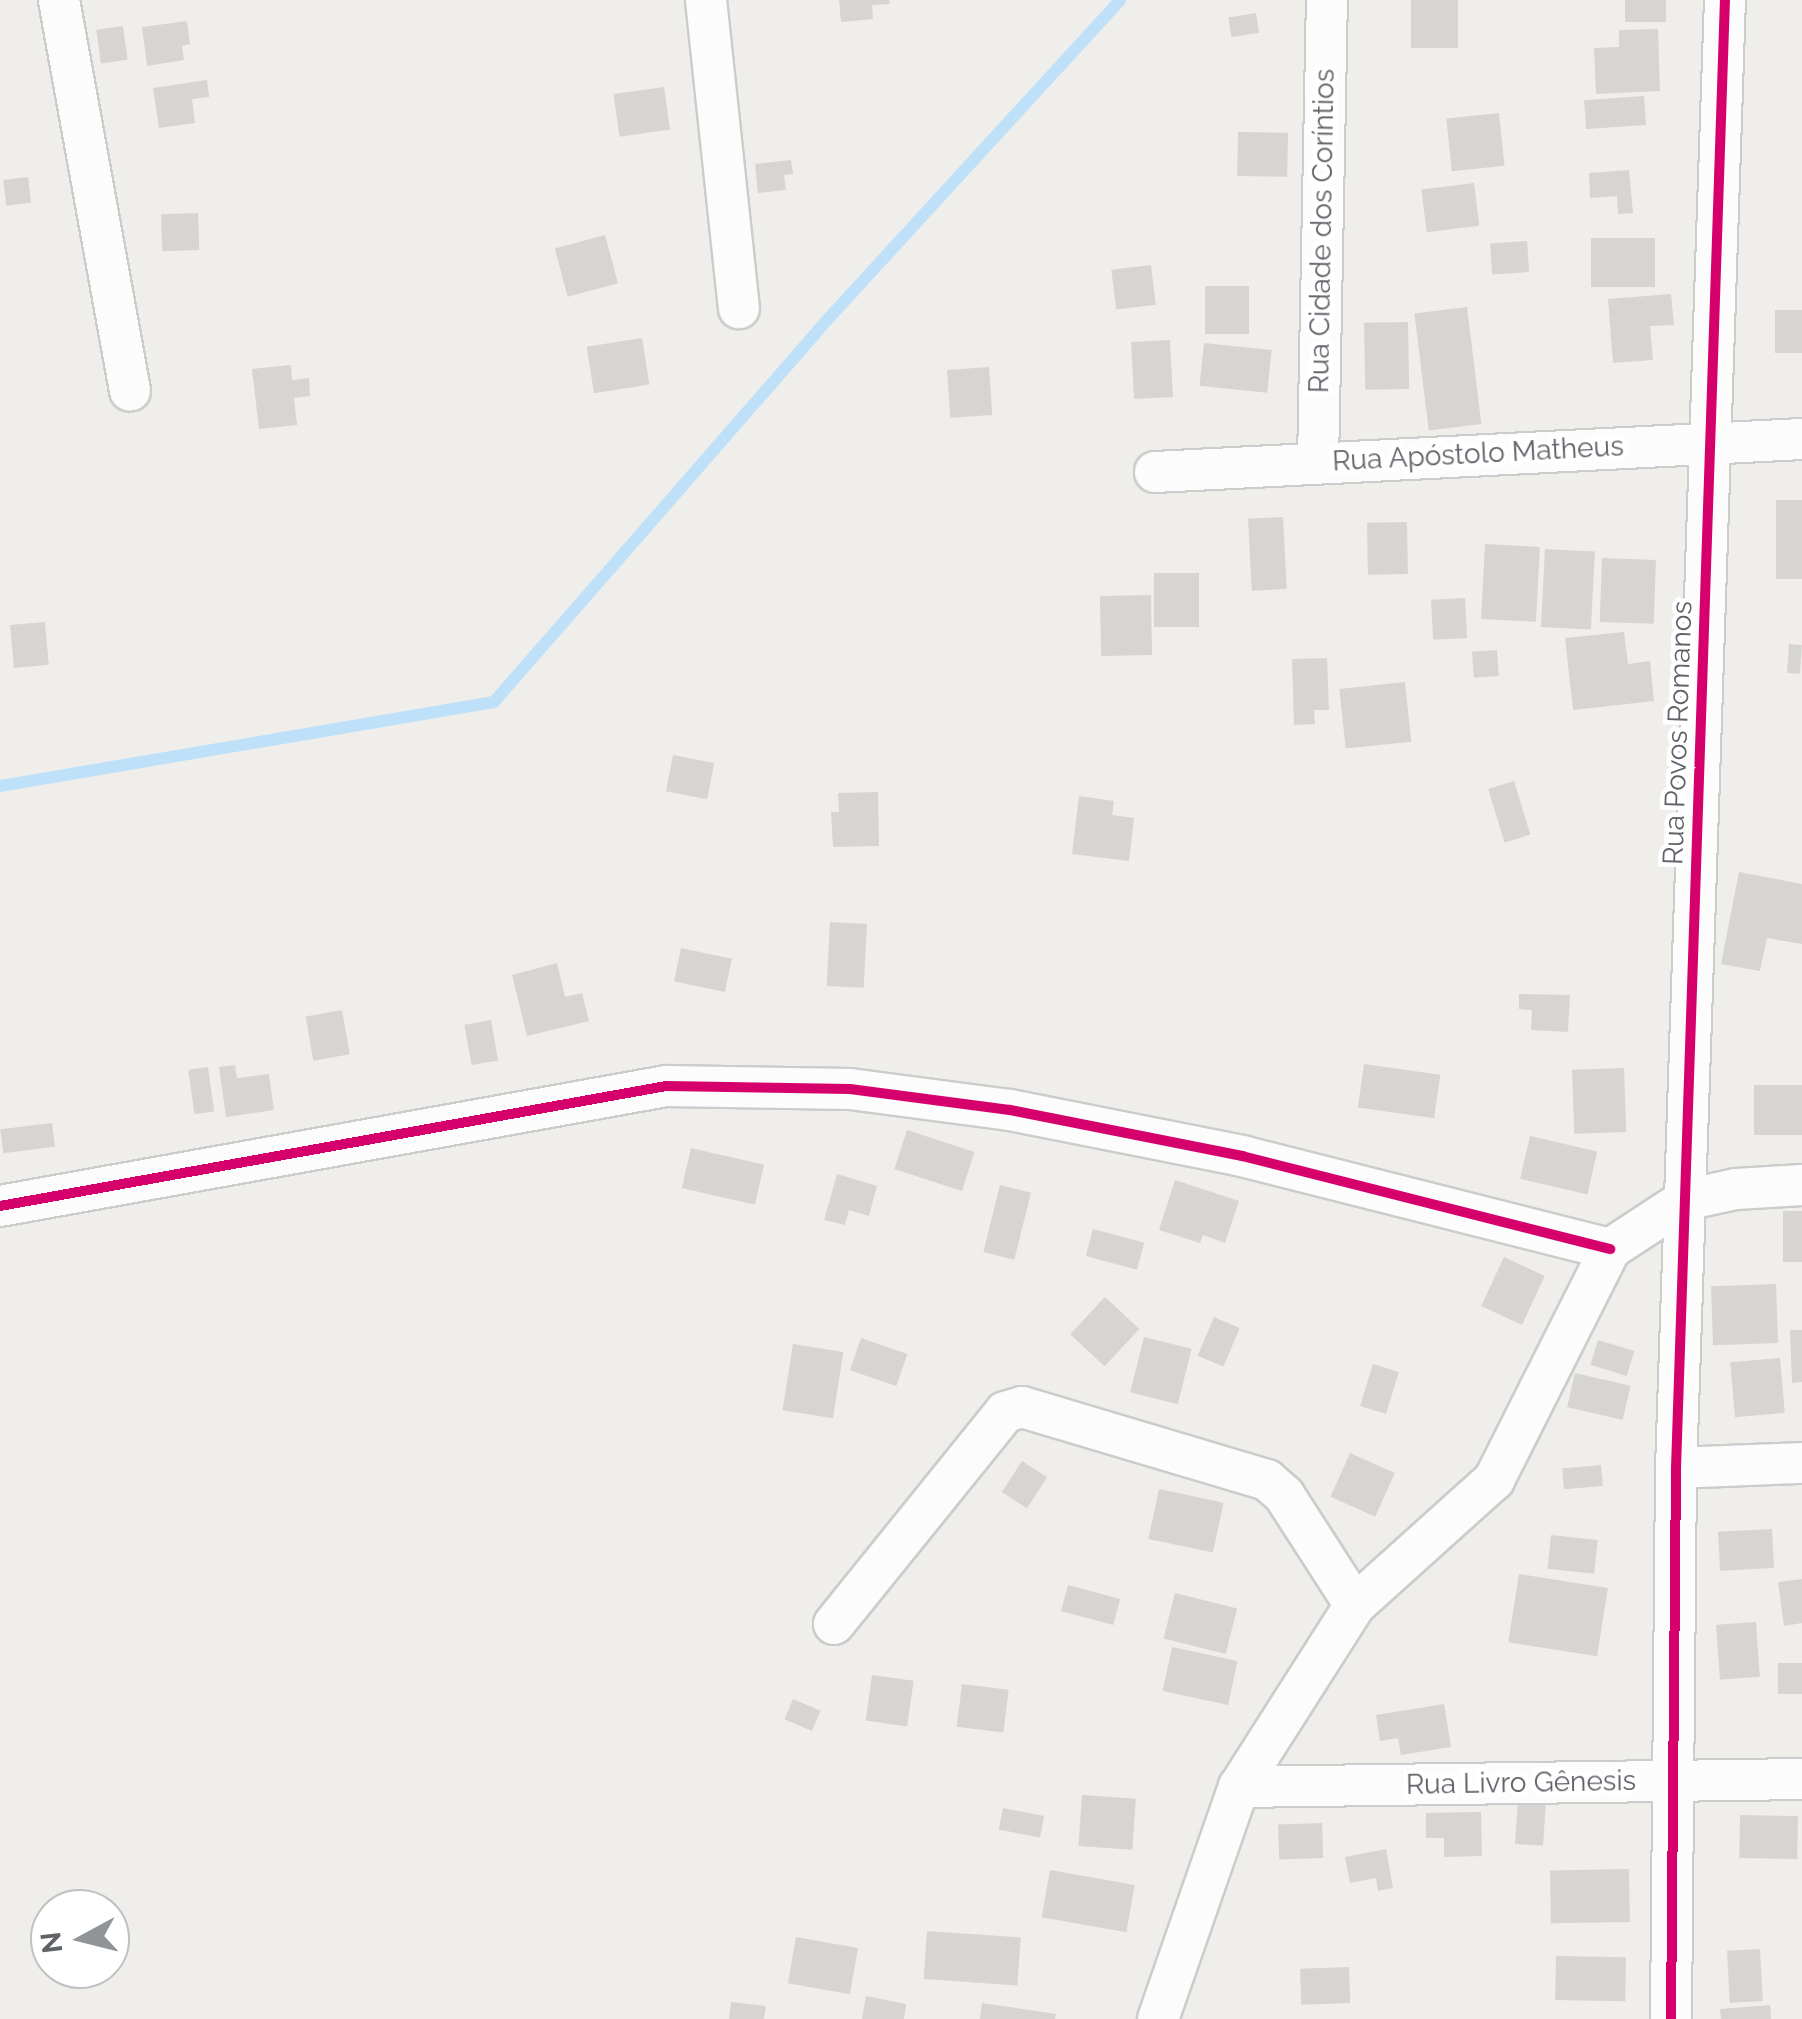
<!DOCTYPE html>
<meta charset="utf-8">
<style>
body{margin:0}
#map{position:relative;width:1802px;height:2019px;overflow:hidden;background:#efeeea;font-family:Raleway,sans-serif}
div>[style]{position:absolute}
.stream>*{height:12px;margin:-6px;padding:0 6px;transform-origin:6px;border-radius:6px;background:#bfe0f9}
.building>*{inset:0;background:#d6d5d3;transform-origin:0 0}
.roads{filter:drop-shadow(2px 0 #cbcccc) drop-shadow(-2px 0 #cbcccc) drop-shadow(0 2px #cbcccc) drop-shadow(0 -2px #cbcccc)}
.minor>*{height:40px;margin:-20px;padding:0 20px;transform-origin:20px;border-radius:20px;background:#fdfcfc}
.cycleway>*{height:10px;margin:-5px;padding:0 5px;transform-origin:5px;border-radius:5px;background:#d6006c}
span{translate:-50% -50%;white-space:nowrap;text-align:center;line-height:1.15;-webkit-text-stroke:9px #fff;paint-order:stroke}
.street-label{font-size:28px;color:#5f6368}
.north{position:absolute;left:30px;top:1889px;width:100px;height:100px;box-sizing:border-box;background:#fff;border:2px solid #bfc1c3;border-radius:50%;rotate:263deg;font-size:28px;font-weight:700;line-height:40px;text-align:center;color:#5f6368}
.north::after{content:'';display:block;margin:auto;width:35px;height:45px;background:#919496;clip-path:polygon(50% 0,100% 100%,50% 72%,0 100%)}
</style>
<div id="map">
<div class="stream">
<i style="left:0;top:786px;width:501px;rotate:-9.65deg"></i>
<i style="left:494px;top:702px;width:493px;rotate:-48.9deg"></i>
<i style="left:818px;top:330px;width:447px;rotate:-47.5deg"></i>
</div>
<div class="building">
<i style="clip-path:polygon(839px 0,889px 0,890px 4px,872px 5px,873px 19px,841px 22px)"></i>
<i style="left:1411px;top:0;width:47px;height:48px"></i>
<i style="left:1625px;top:0;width:41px;height:22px"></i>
<i style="left:1256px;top:13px;width:20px;height:28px;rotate:81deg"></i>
<i style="clip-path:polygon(187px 21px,190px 44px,182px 46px,184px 60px,147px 66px,142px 27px)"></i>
<i style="left:123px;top:26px;width:34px;height:27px;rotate:82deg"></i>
<i style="clip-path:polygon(1658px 29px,1660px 91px,1596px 94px,1594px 48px,1619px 47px,1619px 30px)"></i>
<i style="clip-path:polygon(207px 80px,209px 97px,192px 99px,195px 123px,159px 128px,153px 88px)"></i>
<i style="left:664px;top:87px;width:43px;height:51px;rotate:82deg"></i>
<i style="left:1644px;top:96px;width:29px;height:60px;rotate:86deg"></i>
<i style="left:1499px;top:113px;width:53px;height:53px;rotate:84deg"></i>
<i style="left:1238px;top:132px;width:50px;height:44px;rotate:1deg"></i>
<i style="clip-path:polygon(791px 160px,793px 174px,784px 175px,786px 190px,758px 193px,755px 164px)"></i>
<i style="clip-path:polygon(1629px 170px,1633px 213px,1618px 214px,1617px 196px,1590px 198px,1589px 173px)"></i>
<i style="left:28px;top:177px;width:26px;height:25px;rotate:83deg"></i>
<i style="left:1474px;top:183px;width:43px;height:53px;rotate:83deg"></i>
<i style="left:198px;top:213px;width:37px;height:37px;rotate:88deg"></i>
<i style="left:605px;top:235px;width:50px;height:52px;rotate:75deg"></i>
<i style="left:1655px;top:238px;width:49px;height:64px;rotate:90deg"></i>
<i style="left:1527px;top:241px;width:31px;height:37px;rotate:86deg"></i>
<i style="left:1151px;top:265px;width:40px;height:40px;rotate:83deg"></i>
<i style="left:1249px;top:286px;width:48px;height:44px;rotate:90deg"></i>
<i style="clip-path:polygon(1671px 294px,1674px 325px,1650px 326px,1653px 360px,1613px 363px,1608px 299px)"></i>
<i style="left:1467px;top:307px;width:118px;height:53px;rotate:83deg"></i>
<i style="left:1802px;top:310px;width:43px;height:27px;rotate:90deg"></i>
<i style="left:1408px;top:322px;width:67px;height:44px;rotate:89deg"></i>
<i style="left:642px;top:338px;width:47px;height:56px;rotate:81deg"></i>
<i style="left:1170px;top:340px;width:57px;height:39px;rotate:87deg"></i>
<i style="left:1204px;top:343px;width:68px;height:43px;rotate:6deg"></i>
<i style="clip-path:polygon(291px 365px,292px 380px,309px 378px,310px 396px,294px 398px,297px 425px,259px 429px,252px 369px)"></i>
<i style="left:989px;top:367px;width:48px;height:42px;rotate:86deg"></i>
<i style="left:1776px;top:500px;width:26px;height:79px"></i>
<i style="left:1283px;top:517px;width:72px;height:35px;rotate:87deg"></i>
<i style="left:1407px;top:522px;width:52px;height:40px;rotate:89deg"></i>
<i style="left:1485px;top:544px;width:55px;height:75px;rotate:3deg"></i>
<i style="left:1545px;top:549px;width:50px;height:78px;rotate:3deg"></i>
<i style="left:1602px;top:558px;width:54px;height:64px;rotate:2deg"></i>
<i style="left:1154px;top:573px;width:45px;height:54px"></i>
<i style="left:1151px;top:595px;width:60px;height:51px;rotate:89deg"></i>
<i style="left:1465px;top:598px;width:40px;height:34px;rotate:87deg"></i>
<i style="left:45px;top:622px;width:43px;height:35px;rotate:85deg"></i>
<i style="clip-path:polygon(1624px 632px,1628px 664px,1650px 661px,1654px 701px,1573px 710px,1565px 638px)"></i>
<i style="left:1789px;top:644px;width:13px;height:29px;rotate:4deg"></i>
<i style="left:1497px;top:650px;width:26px;height:25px;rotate:86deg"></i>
<i style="clip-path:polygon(1327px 658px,1329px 710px,1314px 710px,1315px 724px,1294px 725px,1292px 659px)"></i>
<i style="left:1405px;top:682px;width:60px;height:66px;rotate:84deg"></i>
<i style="left:673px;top:755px;width:42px;height:37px;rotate:11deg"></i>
<i style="left:1514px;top:781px;width:56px;height:27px;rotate:73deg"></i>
<i style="clip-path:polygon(878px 792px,879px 846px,833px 847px,831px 812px,839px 812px,838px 793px)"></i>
<i style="clip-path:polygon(1079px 796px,1114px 801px,1112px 815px,1134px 818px,1129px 861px,1072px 854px)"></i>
<i style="clip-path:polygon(1739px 872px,1802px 884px,1802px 944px,1767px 938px,1760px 971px,1721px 964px)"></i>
<i style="left:830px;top:922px;width:37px;height:64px;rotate:3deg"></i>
<i style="left:681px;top:948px;width:52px;height:34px;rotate:12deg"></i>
<i style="clip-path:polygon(557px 963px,565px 997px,582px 993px,589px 1021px,527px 1036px,512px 975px)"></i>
<i style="clip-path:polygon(1519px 994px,1570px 995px,1568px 1032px,1531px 1030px,1532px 1010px,1519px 1009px)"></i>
<i style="left:342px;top:1010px;width:45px;height:37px;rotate:80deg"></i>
<i style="left:491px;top:1020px;width:41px;height:27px;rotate:80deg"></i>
<i style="left:1364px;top:1064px;width:77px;height:44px;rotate:8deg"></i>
<i style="clip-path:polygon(235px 1065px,237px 1078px,269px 1074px,274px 1110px,226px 1117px,219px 1067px)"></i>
<i style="left:208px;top:1067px;width:45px;height:20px;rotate:82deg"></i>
<i style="left:1624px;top:1068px;width:64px;height:52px;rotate:88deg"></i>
<i style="left:1754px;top:1085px;width:48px;height:50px"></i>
<i style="left:52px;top:1123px;width:24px;height:52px;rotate:83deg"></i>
<i style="left:907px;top:1130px;width:71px;height:41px;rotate:18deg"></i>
<i style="left:1530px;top:1136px;width:69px;height:44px;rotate:13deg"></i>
<i style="left:691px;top:1148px;width:75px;height:41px;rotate:13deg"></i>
<i style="clip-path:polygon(837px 1174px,877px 1186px,869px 1216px,849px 1210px,845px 1225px,824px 1220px)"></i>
<i style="clip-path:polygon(1175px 1180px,1239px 1201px,1225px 1243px,1203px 1235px,1200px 1243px,1159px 1230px)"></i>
<i style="left:1000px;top:1185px;width:32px;height:69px;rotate:14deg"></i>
<i style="left:1783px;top:1211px;width:19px;height:51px"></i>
<i style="left:1093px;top:1229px;width:53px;height:28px;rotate:15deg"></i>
<i style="left:1504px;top:1257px;width:45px;height:54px;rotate:25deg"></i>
<i style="left:1776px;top:1284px;width:59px;height:65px;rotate:88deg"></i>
<i style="left:1105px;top:1297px;width:47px;height:51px;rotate:43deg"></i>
<i style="left:1214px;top:1317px;width:28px;height:42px;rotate:23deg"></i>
<i style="clip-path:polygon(1790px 1330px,1802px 1330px,1802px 1382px,1792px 1383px)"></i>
<i style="left:1144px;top:1337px;width:49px;height:57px;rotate:14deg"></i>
<i style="left:861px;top:1338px;width:49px;height:34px;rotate:19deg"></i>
<i style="left:1598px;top:1340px;width:38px;height:26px;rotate:17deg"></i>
<i style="left:793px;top:1344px;width:51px;height:67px;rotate:9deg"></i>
<i style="left:1780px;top:1358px;width:55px;height:50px;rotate:85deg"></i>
<i style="left:1373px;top:1364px;width:27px;height:44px;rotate:17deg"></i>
<i style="left:1575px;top:1373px;width:57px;height:35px;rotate:13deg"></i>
<i style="left:1350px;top:1453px;width:49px;height:48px;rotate:24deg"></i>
<i style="left:1022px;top:1461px;width:30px;height:37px;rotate:33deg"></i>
<i style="left:1601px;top:1465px;width:21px;height:39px;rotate:85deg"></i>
<i style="left:1159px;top:1489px;width:66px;height:51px;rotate:12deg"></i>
<i style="left:1772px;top:1529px;width:39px;height:54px;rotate:87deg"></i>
<i style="left:1551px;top:1535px;width:47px;height:34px;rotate:6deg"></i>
<i style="left:1519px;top:1574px;width:90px;height:69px;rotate:9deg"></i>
<i style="clip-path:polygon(1802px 1579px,1802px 1623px,1784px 1626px,1778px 1582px)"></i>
<i style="left:1068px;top:1585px;width:54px;height:27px;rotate:15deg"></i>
<i style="left:1175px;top:1593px;width:64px;height:47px;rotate:14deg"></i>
<i style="left:1756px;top:1622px;width:55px;height:40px;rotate:86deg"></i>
<i style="left:1172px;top:1647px;width:67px;height:45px;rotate:12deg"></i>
<i style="left:1802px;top:1663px;width:31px;height:24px;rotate:90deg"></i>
<i style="left:872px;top:1675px;width:42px;height:46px;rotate:8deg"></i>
<i style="left:962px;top:1684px;width:47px;height:43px;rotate:7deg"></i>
<i style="left:793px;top:1699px;width:30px;height:22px;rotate:23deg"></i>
<i style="clip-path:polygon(1444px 1704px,1451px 1747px,1401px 1755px,1398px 1738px,1380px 1741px,1376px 1715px)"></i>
<i style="left:1082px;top:1795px;width:54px;height:51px;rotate:4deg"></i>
<i style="left:1518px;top:1801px;width:28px;height:43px;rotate:4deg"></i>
<i style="left:1003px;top:1808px;width:42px;height:22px;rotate:11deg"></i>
<i style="clip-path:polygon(1481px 1812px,1482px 1856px,1444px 1857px,1444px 1838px,1426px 1838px,1426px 1813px)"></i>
<i style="left:1740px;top:1815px;width:58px;height:43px;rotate:1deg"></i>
<i style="left:1322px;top:1823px;width:35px;height:44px;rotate:88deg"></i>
<i style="clip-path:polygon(1386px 1849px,1393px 1888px,1378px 1891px,1376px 1878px,1350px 1883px,1345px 1857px)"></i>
<i style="left:1629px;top:1869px;width:53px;height:79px;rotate:89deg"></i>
<i style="left:1050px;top:1870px;width:86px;height:48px;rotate:10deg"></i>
<i style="left:927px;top:1931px;width:94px;height:48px;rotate:4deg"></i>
<i style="left:796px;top:1937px;width:63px;height:47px;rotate:10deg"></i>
<i style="left:1760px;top:1949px;width:52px;height:33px;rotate:87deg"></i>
<i style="left:1556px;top:1956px;width:70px;height:44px;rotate:1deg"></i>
<i style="left:1349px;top:1967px;width:36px;height:49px;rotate:88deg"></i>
<i style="clip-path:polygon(866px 1996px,906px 2004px,904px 2019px,862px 2019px)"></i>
<i style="clip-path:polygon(731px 2002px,766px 2006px,764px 2019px,729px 2019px)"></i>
<i style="clip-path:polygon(982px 2003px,1056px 2014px,1055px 2019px,980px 2019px)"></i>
<i style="clip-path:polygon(1770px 2005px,1771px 2019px,1721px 2019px,1720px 2009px)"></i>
</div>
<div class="roads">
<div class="minor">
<i style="left:59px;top:0;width:397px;rotate:79.7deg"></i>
<i style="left:706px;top:0;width:310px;rotate:83.9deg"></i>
<i style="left:1318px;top:463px;width:463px;rotate:-88.9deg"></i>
<i style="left:1155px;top:472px;width:648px;rotate:-2.92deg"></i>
<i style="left:0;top:1206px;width:677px;rotate:-10.21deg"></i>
<i style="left:666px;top:1086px;width:184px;rotate:0.9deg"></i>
<i style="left:850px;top:1089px;width:161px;rotate:7.5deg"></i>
<i style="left:1010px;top:1110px;width:237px;rotate:11.2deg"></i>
<i style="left:1242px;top:1156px;width:380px;rotate:14.2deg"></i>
<i style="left:1676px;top:1468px;width:126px;rotate:-2.3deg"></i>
<i style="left:834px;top:1624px;width:272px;rotate:-51.1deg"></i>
<i style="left:1005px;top:1412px;width:18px;rotate:-16deg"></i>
<i style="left:1022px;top:1407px;width:256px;rotate:16.6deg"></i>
<i style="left:1267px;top:1480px;width:23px;rotate:41deg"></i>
<i style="left:1284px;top:1495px;width:131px;rotate:57.2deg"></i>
<i style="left:1239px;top:1787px;width:563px;rotate:-0.81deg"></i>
<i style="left:1158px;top:2019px;width:246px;rotate:-70.8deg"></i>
<i style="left:1239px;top:1787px;width:216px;rotate:-57.5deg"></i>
<i style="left:1355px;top:1605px;width:187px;rotate:-42deg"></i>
<i style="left:1494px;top:1480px;width:258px;rotate:-63.3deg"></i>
<i style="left:1610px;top:1249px;width:90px;rotate:-33.2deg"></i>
<i style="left:1685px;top:1200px;width:52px;rotate:-12.2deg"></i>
<i style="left:1736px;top:1189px;width:66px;rotate:-3.5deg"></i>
<i style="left:1671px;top:2019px;width:551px;rotate:-89.48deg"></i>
<i style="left:1676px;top:1468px;width:1469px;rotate:-88.09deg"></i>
</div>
</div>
<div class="cycleway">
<i style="left:0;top:1206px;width:677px;rotate:-10.21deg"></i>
<i style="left:666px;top:1086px;width:184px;rotate:0.9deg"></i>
<i style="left:850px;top:1089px;width:161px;rotate:7.5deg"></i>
<i style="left:1010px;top:1110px;width:237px;rotate:11.2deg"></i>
<i style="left:1242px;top:1156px;width:380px;rotate:14.2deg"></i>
<i style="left:1671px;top:2019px;width:551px;rotate:-89.48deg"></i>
<i style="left:1676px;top:1468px;width:1469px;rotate:-88.09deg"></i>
</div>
<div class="street-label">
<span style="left:1322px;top:231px;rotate:-89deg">Rua Cidade dos Coríntios</span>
<span style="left:1478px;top:454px;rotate:-3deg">Rua Apóstolo Matheus</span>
<span style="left:1678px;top:733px;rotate:-88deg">Rua Povos Romanos</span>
<span style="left:1521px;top:1783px;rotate:-1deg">Rua Livro Gênesis</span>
</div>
<div class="north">N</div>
</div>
